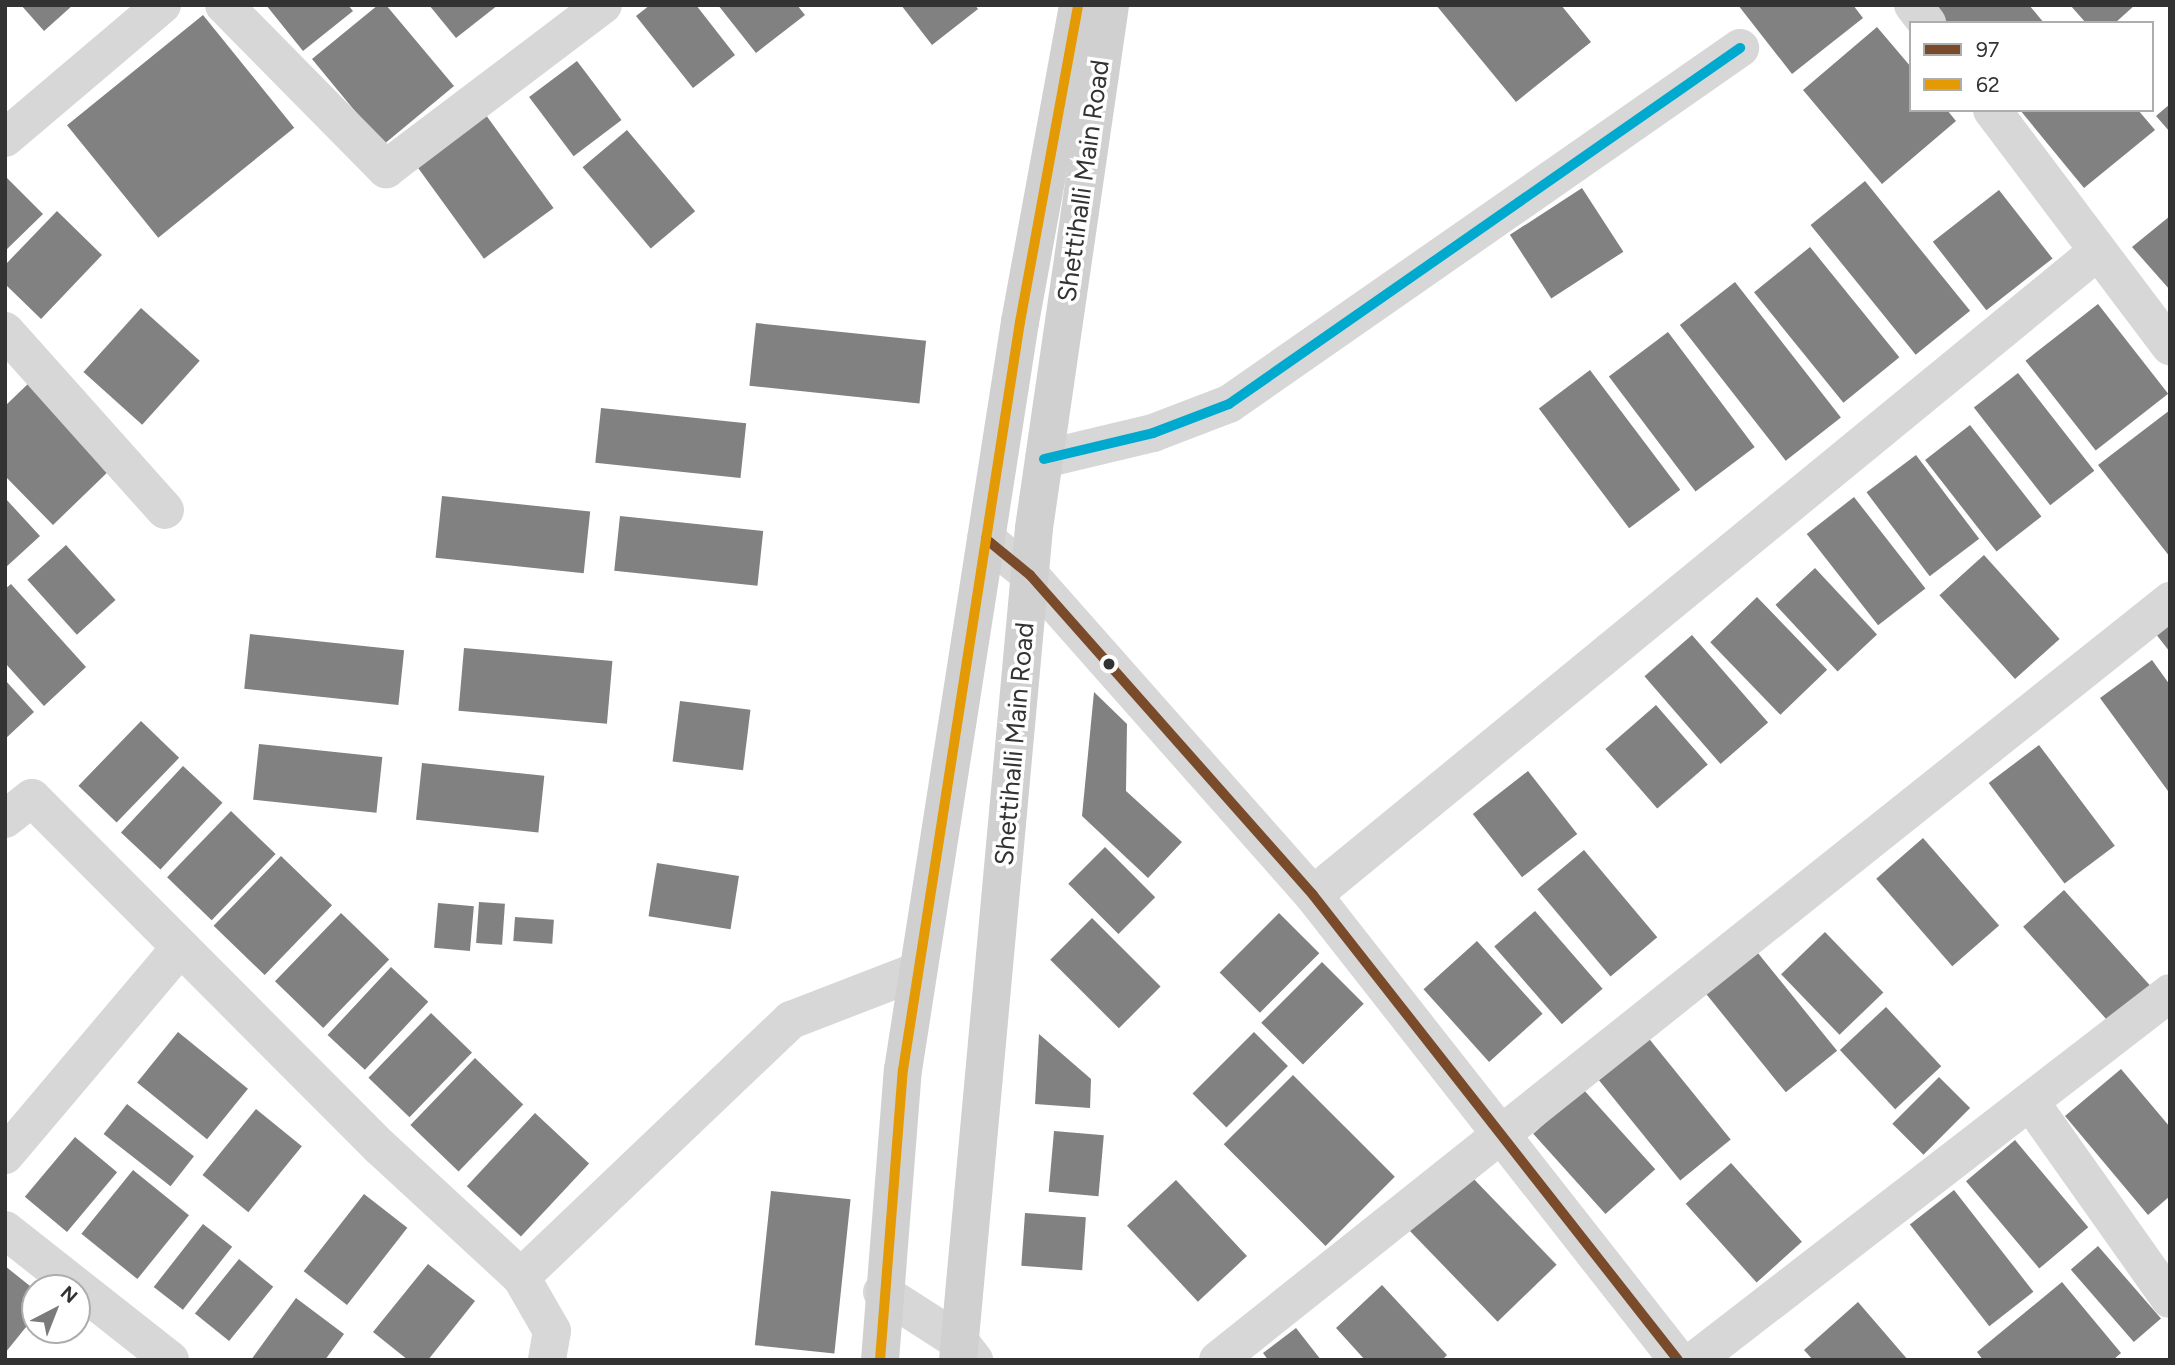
<!DOCTYPE html>
<style>
body{margin:0}
#map{position:relative;width:2175px;height:1365px;overflow:hidden;background:#fff;font-family:Figtree,sans-serif}
div>[style]{position:absolute}
.building>*{inset:0;background:#818181;transform-origin:0 0}
.minor>*{height:38px;margin:-19px;padding:0 19px;transform-origin:19px;border-radius:19px;background:#d7d7d7}
.secondary>*{height:38px;margin:-19px;padding:0 19px;transform-origin:19px;border-radius:19px;background:#d0d0d0}
.bus-1>*{height:10px;margin:-5px;padding:0 5px;transform-origin:5px;border-radius:5px;background:#7a4b2a}
.bus-2>*{height:10px;margin:-5px;padding:0 5px;transform-origin:5px;border-radius:5px;background:#e39a05}
.bus-3>*{height:10px;margin:-5px;padding:0 5px;transform-origin:5px;border-radius:5px;background:#00a9ce}
.dots>*{width:19px;height:19px;translate:-50% -50%;box-sizing:border-box;border:4px solid #fff;border-radius:50%}
span{translate:-50% -50%;white-space:nowrap;text-align:center;line-height:1.15;-webkit-text-stroke:7px #fff;paint-order:stroke}
.street-label{font-size:26px;color:#333}
.frame{position:absolute;inset:0;border:7px solid #333;pointer-events:none}
.legend{position:absolute;left:1909px;top:21px;width:245px;height:91px;box-sizing:border-box;background:#fff;border:2px solid #adadad;margin:0;padding:9px 12px;list-style:none;font-size:21px;color:#333}
.legend li{display:flex;align-items:center;gap:14px;height:35px}
.legend b{width:35px;border:2px solid #adadad}
.north{position:absolute;left:21px;top:1274px;width:70px;height:70px;box-sizing:border-box;background:#fff;border:2px solid #adadad;border-radius:50%;rotate:42deg;font-size:19px;font-weight:700;line-height:28px;text-align:center;color:#333}
.north::after{content:'';display:block;margin:auto;width:24px;height:32px;background:#7a7a7a;clip-path:polygon(50% 0,100% 100%,50% 72%,0 100%)}
</style>
<div id="map">
<div class="building">
<i style="clip-path:polygon(21px 5px,73px 5px,44px 31px)"></i>
<i style="clip-path:polygon(266px 5px,348px 5px,353px 11px,303px 51px)"></i>
<i style="clip-path:polygon(378px 5px,386px 5px,454px 86px,383px 145px,312px 59px)"></i>
<i style="clip-path:polygon(429px 5px,498px 5px,456px 38px)"></i>
<i style="clip-path:polygon(650px 5px,696px 5px,735px 55px,693px 88px,636px 16px)"></i>
<i style="clip-path:polygon(718px 5px,797px 5px,805px 15px,756px 53px)"></i>
<i style="clip-path:polygon(901px 5px,975px 5px,978px 9px,932px 45px)"></i>
<i style="clip-path:polygon(1436px 5px,1561px 5px,1591px 42px,1516px 102px)"></i>
<i style="clip-path:polygon(1738px 5px,1853px 5px,1863px 18px,1792px 74px)"></i>
<i style="clip-path:polygon(1930px 5px,2029px 5px,2044px 23px,1944px 23px)"></i>
<i style="clip-path:polygon(2070px 5px,2135px 5px,2115px 23px,2086px 23px)"></i>
<i style="left:203px;top:15px;width:145px;height:175px;rotate:51deg"></i>
<i style="clip-path:polygon(1877px 27px,1911px 67px,1911px 110px,1947px 110px,1956px 121px,1882px 184px,1803px 90px)"></i>
<i style="left:577px;top:61px;width:74px;height:60px;rotate:53deg"></i>
<i style="clip-path:polygon(2170px 104px,2170px 132px,2156px 116px)"></i>
<i style="clip-path:polygon(2020px 110px,2138px 110px,2155px 130px,2084px 188px)"></i>
<i style="left:483px;top:111px;width:120px;height:86px;rotate:54deg"></i>
<i style="left:627px;top:130px;width:106px;height:58px;rotate:50deg"></i>
<i style="clip-path:polygon(5px 176px,43px 214px,5px 251px)"></i>
<i style="left:1865px;top:181px;width:167px;height:70px;rotate:51deg"></i>
<i style="left:1582px;top:188px;width:76px;height:86px;rotate:57deg"></i>
<i style="left:1999px;top:190px;width:87px;height:84px;rotate:52deg"></i>
<i style="clip-path:polygon(57px 211px,102px 255px,41px 319px,5px 284px,5px 265px)"></i>
<i style="clip-path:polygon(2170px 216px,2170px 290px,2132px 247px)"></i>
<i style="left:1810px;top:247px;width:142px;height:72px;rotate:51deg"></i>
<i style="left:1735px;top:282px;width:172px;height:70px;rotate:52deg"></i>
<i style="left:2098px;top:304px;width:114px;height:92px;rotate:52deg"></i>
<i style="left:141px;top:308px;width:79px;height:86px;rotate:42deg"></i>
<i style="left:756px;top:323px;width:171px;height:63px;rotate:6deg"></i>
<i style="left:1668px;top:332px;width:144px;height:74px;rotate:53deg"></i>
<i style="left:1590px;top:370px;width:150px;height:64px;rotate:53deg"></i>
<i style="left:2018px;top:373px;width:124px;height:56px;rotate:52deg"></i>
<i style="clip-path:polygon(31px 381px,115px 465px,53px 525px,5px 476px,5px 406px)"></i>
<i style="left:601px;top:408px;width:146px;height:55px;rotate:6deg"></i>
<i style="clip-path:polygon(2170px 410px,2170px 557px,2098px 465px)"></i>
<i style="left:1970px;top:425px;width:116px;height:57px;rotate:52deg"></i>
<i style="left:1916px;top:455px;width:105px;height:62px;rotate:53deg"></i>
<i style="left:442px;top:496px;width:149px;height:62px;rotate:6deg"></i>
<i style="left:1854px;top:497px;width:116px;height:60px;rotate:52deg"></i>
<i style="clip-path:polygon(5px 498px,40px 536px,5px 568px)"></i>
<i style="left:620px;top:516px;width:144px;height:55px;rotate:6deg"></i>
<i style="left:66px;top:545px;width:74px;height:52px;rotate:48deg"></i>
<i style="left:1984px;top:555px;width:113px;height:60px;rotate:48deg"></i>
<i style="left:1815px;top:568px;width:91px;height:54px;rotate:47deg"></i>
<i style="clip-path:polygon(11px 584px,86px 667px,44px 706px,5px 663px,5px 589px)"></i>
<i style="left:1757px;top:597px;width:101px;height:65px;rotate:46deg"></i>
<i style="clip-path:polygon(2170px 622px,2170px 652px,2155px 633px)"></i>
<i style="left:250px;top:634px;width:155px;height:55px;rotate:6deg"></i>
<i style="left:1692px;top:635px;width:116px;height:63px;rotate:49deg"></i>
<i style="left:464px;top:648px;width:149px;height:63px;rotate:5deg"></i>
<i style="clip-path:polygon(2152px 660px,2170px 685px,2168px 791px,2100px 698px)"></i>
<i style="clip-path:polygon(5px 680px,34px 712px,5px 739px)"></i>
<i style="clip-path:polygon(1094px 692px,1127px 724px,1126px 791px,1182px 842px,1148px 878px,1082px 816px)"></i>
<i style="left:680px;top:701px;width:71px;height:61px;rotate:7deg"></i>
<i style="left:1656px;top:705px;width:79px;height:67px;rotate:49deg"></i>
<i style="left:141px;top:721px;width:53px;height:90px;rotate:44deg"></i>
<i style="left:259px;top:744px;width:124px;height:56px;rotate:6deg"></i>
<i style="left:2039px;top:745px;width:126px;height:63px;rotate:53deg"></i>
<i style="left:422px;top:763px;width:123px;height:57px;rotate:6deg"></i>
<i style="left:183px;top:766px;width:54px;height:91px;rotate:43deg"></i>
<i style="left:1528px;top:771px;width:80px;height:70px;rotate:52deg"></i>
<i style="left:231px;top:811px;width:62px;height:92px;rotate:44deg"></i>
<i style="left:1923px;top:838px;width:116px;height:62px;rotate:49deg"></i>
<i style="left:1105px;top:847px;width:71px;height:52px;rotate:45deg"></i>
<i style="left:1584px;top:850px;width:114px;height:61px;rotate:50deg"></i>
<i style="left:281px;top:856px;width:71px;height:97px;rotate:44deg"></i>
<i style="left:657px;top:863px;width:83px;height:54px;rotate:9deg"></i>
<i style="left:2064px;top:890px;width:130px;height:55px;rotate:48deg"></i>
<i style="left:479px;top:902px;width:26px;height:41px;rotate:4deg"></i>
<i style="left:438px;top:903px;width:36px;height:45px;rotate:5deg"></i>
<i style="left:1535px;top:911px;width:103px;height:54px;rotate:49deg"></i>
<i style="left:341px;top:913px;width:67px;height:95px;rotate:44deg"></i>
<i style="left:1279px;top:913px;width:57px;height:84px;rotate:45deg"></i>
<i style="left:515px;top:917px;width:39px;height:24px;rotate:4deg"></i>
<i style="left:1092px;top:918px;width:97px;height:59px;rotate:45deg"></i>
<i style="left:1825px;top:932px;width:84px;height:61px;rotate:46deg"></i>
<i style="left:1477px;top:941px;width:98px;height:72px;rotate:48deg"></i>
<i style="left:1749px;top:942px;width:140px;height:66px;rotate:51deg"></i>
<i style="left:1322px;top:962px;width:59px;height:86px;rotate:45deg"></i>
<i style="left:391px;top:967px;width:51px;height:93px;rotate:43deg"></i>
<i style="left:1886px;top:1007px;width:81px;height:63px;rotate:47deg"></i>
<i style="left:431px;top:1013px;width:57px;height:90px;rotate:44deg"></i>
<i style="left:1642px;top:1030px;width:141px;height:65px;rotate:51deg"></i>
<i style="left:178px;top:1032px;width:90px;height:65px;rotate:39deg"></i>
<i style="left:1254px;top:1032px;width:48px;height:87px;rotate:45deg"></i>
<i style="clip-path:polygon(1039px 1034px,1091px 1079px,1090px 1108px,1035px 1104px)"></i>
<i style="left:475px;top:1058px;width:67px;height:93px;rotate:44deg"></i>
<i style="clip-path:polygon(2121px 1069px,2170px 1127px,2170px 1196px,2148px 1215px,2065px 1116px)"></i>
<i style="left:1293px;top:1075px;width:144px;height:98px;rotate:45deg"></i>
<i style="left:1939px;top:1077px;width:44px;height:66px;rotate:45deg"></i>
<i style="left:1583px;top:1089px;width:108px;height:67px;rotate:48deg"></i>
<i style="left:127px;top:1104px;width:85px;height:38px;rotate:38deg"></i>
<i style="left:256px;top:1109px;width:59px;height:85px;rotate:39deg"></i>
<i style="left:535px;top:1113px;width:74px;height:100px;rotate:43deg"></i>
<i style="left:1054px;top:1131px;width:50px;height:61px;rotate:5deg"></i>
<i style="left:75px;top:1137px;width:55px;height:78px;rotate:40deg"></i>
<i style="left:2015px;top:1140px;width:114px;height:64px;rotate:50deg"></i>
<i style="left:1731px;top:1163px;width:106px;height:61px;rotate:48deg"></i>
<i style="left:133px;top:1170px;width:72px;height:82px;rotate:39deg"></i>
<i style="left:1467px;top:1172px;width:129px;height:82px;rotate:46deg"></i>
<i style="left:1176px;top:1180px;width:104px;height:67px;rotate:47deg"></i>
<i style="left:1954px;top:1190px;width:129px;height:56px;rotate:52deg"></i>
<i style="left:771px;top:1191px;width:80px;height:155px;rotate:6deg"></i>
<i style="left:364px;top:1194px;width:55px;height:98px;rotate:38deg"></i>
<i style="left:1025px;top:1213px;width:61px;height:53px;rotate:4deg"></i>
<i style="left:203px;top:1224px;width:37px;height:80px;rotate:38deg"></i>
<i style="left:2098px;top:1246px;width:96px;height:36px;rotate:49deg"></i>
<i style="left:239px;top:1259px;width:44px;height:70px;rotate:39deg"></i>
<i style="clip-path:polygon(428px 1264px,475px 1301px,428px 1360px,408px 1360px,373px 1332px)"></i>
<i style="clip-path:polygon(5px 1266px,35px 1290px,35px 1316px,5px 1353px)"></i>
<i style="clip-path:polygon(2062px 1282px,2121px 1353px,2113px 1360px,1983px 1360px,1977px 1352px)"></i>
<i style="clip-path:polygon(1382px 1285px,1447px 1355px,1442px 1360px,1365px 1360px,1336px 1328px)"></i>
<i style="clip-path:polygon(296px 1298px,344px 1334px,325px 1360px,251px 1360px)"></i>
<i style="clip-path:polygon(1858px 1302px,1908px 1360px,1813px 1360px,1804px 1350px)"></i>
<i style="clip-path:polygon(1296px 1328px,1321px 1360px,1268px 1360px,1263px 1353px)"></i>
</div>
<div class="minor">
<i style="left:224px;top:5px;width:231px;rotate:45.4deg"></i>
<i style="left:386px;top:169px;width:272px;rotate:-37.1deg"></i>
<i style="left:1913px;top:5px;width:23px;rotate:52deg"></i>
<i style="left:1992px;top:110px;width:296px;rotate:53deg"></i>
<i style="left:5px;top:138px;width:206px;rotate:-40.3deg"></i>
<i style="left:5px;top:331px;width:240px;rotate:48.2deg"></i>
<i style="left:1044px;top:459px;width:112px;rotate:-13.4deg"></i>
<i style="left:1153px;top:433px;width:81px;rotate:-20.9deg"></i>
<i style="left:1229px;top:404px;width:623px;rotate:-34.86deg"></i>
<i style="left:986px;top:539px;width:57px;rotate:39.3deg"></i>
<i style="left:1030px;top:575px;width:427px;rotate:48.5deg"></i>
<i style="left:1313px;top:895px;width:591px;rotate:51.87deg"></i>
<i style="left:5px;top:819px;width:34px;rotate:-38deg"></i>
<i style="left:32px;top:798px;width:493px;rotate:45.1deg"></i>
<i style="left:380px;top:1147px;width:192px;rotate:42.7deg"></i>
<i style="left:521px;top:1277px;width:62px;rotate:60.1deg"></i>
<i style="left:552px;top:1331px;width:29px;rotate:100deg"></i>
<i style="left:1313px;top:895px;width:1015px;rotate:-39.36deg"></i>
<i style="left:2031px;top:1103px;width:240px;rotate:54.7deg"></i>
<i style="left:5px;top:1155px;width:272px;rotate:-49.8deg"></i>
<i style="left:5px;top:1230px;width:210px;rotate:38.2deg"></i>
<i style="left:521px;top:1277px;width:373px;rotate:-43.6deg"></i>
<i style="left:791px;top:1020px;width:136px;rotate:-21.1deg"></i>
<i style="left:882px;top:1292px;width:93px;rotate:32.7deg"></i>
<i style="left:960px;top:1342px;width:23px;rotate:52deg"></i>
<i style="left:1218px;top:1360px;width:1218px;rotate:-38.56deg"></i>
<i style="left:1695px;top:1360px;width:600px;rotate:-37.69deg"></i>
</div>
<div class="secondary">
<i style="left:880px;top:1360px;width:291px;rotate:-85.5deg"></i>
<i style="left:903px;top:1070px;width:757px;rotate:-81.11deg"></i>
<i style="left:1020px;top:322px;width:322px;rotate:-79.6deg"></i>
<i style="left:958px;top:1360px;width:835px;rotate:-84.78deg"></i>
<i style="left:1034px;top:528px;width:528px;rotate:-81.73deg"></i>
</div>
<div class="bus-1">
<i style="left:986px;top:539px;width:57px;rotate:39.3deg"></i>
<i style="left:1030px;top:575px;width:427px;rotate:48.5deg"></i>
<i style="left:1313px;top:895px;width:591px;rotate:51.87deg"></i>
</div>
<div class="bus-2">
<i style="left:880px;top:1360px;width:291px;rotate:-85.5deg"></i>
<i style="left:903px;top:1070px;width:757px;rotate:-81.11deg"></i>
<i style="left:1020px;top:322px;width:322px;rotate:-79.6deg"></i>
</div>
<div class="bus-3">
<i style="left:1044px;top:459px;width:112px;rotate:-13.4deg"></i>
<i style="left:1153px;top:433px;width:81px;rotate:-20.9deg"></i>
<i style="left:1229px;top:404px;width:623px;rotate:-34.86deg"></i>
</div>
<div class="dots">
<i style="left:1109px;top:664px;background:#333"></i>
</div>
<div class="street-label">
<span style="left:1084px;top:181px;rotate:-82deg">Shettihalli Main Road</span>
<span style="left:1015px;top:744px;rotate:-85deg">Shettihalli Main Road</span>
</div>
<div class="frame"></div>
<ul class="legend">
<li><b style="height:9px;background:#7a4b2a"></b>97</li>
<li><b style="height:9px;background:#e39a05"></b>62</li>
</ul>
<div class="north">N</div>
</div>
